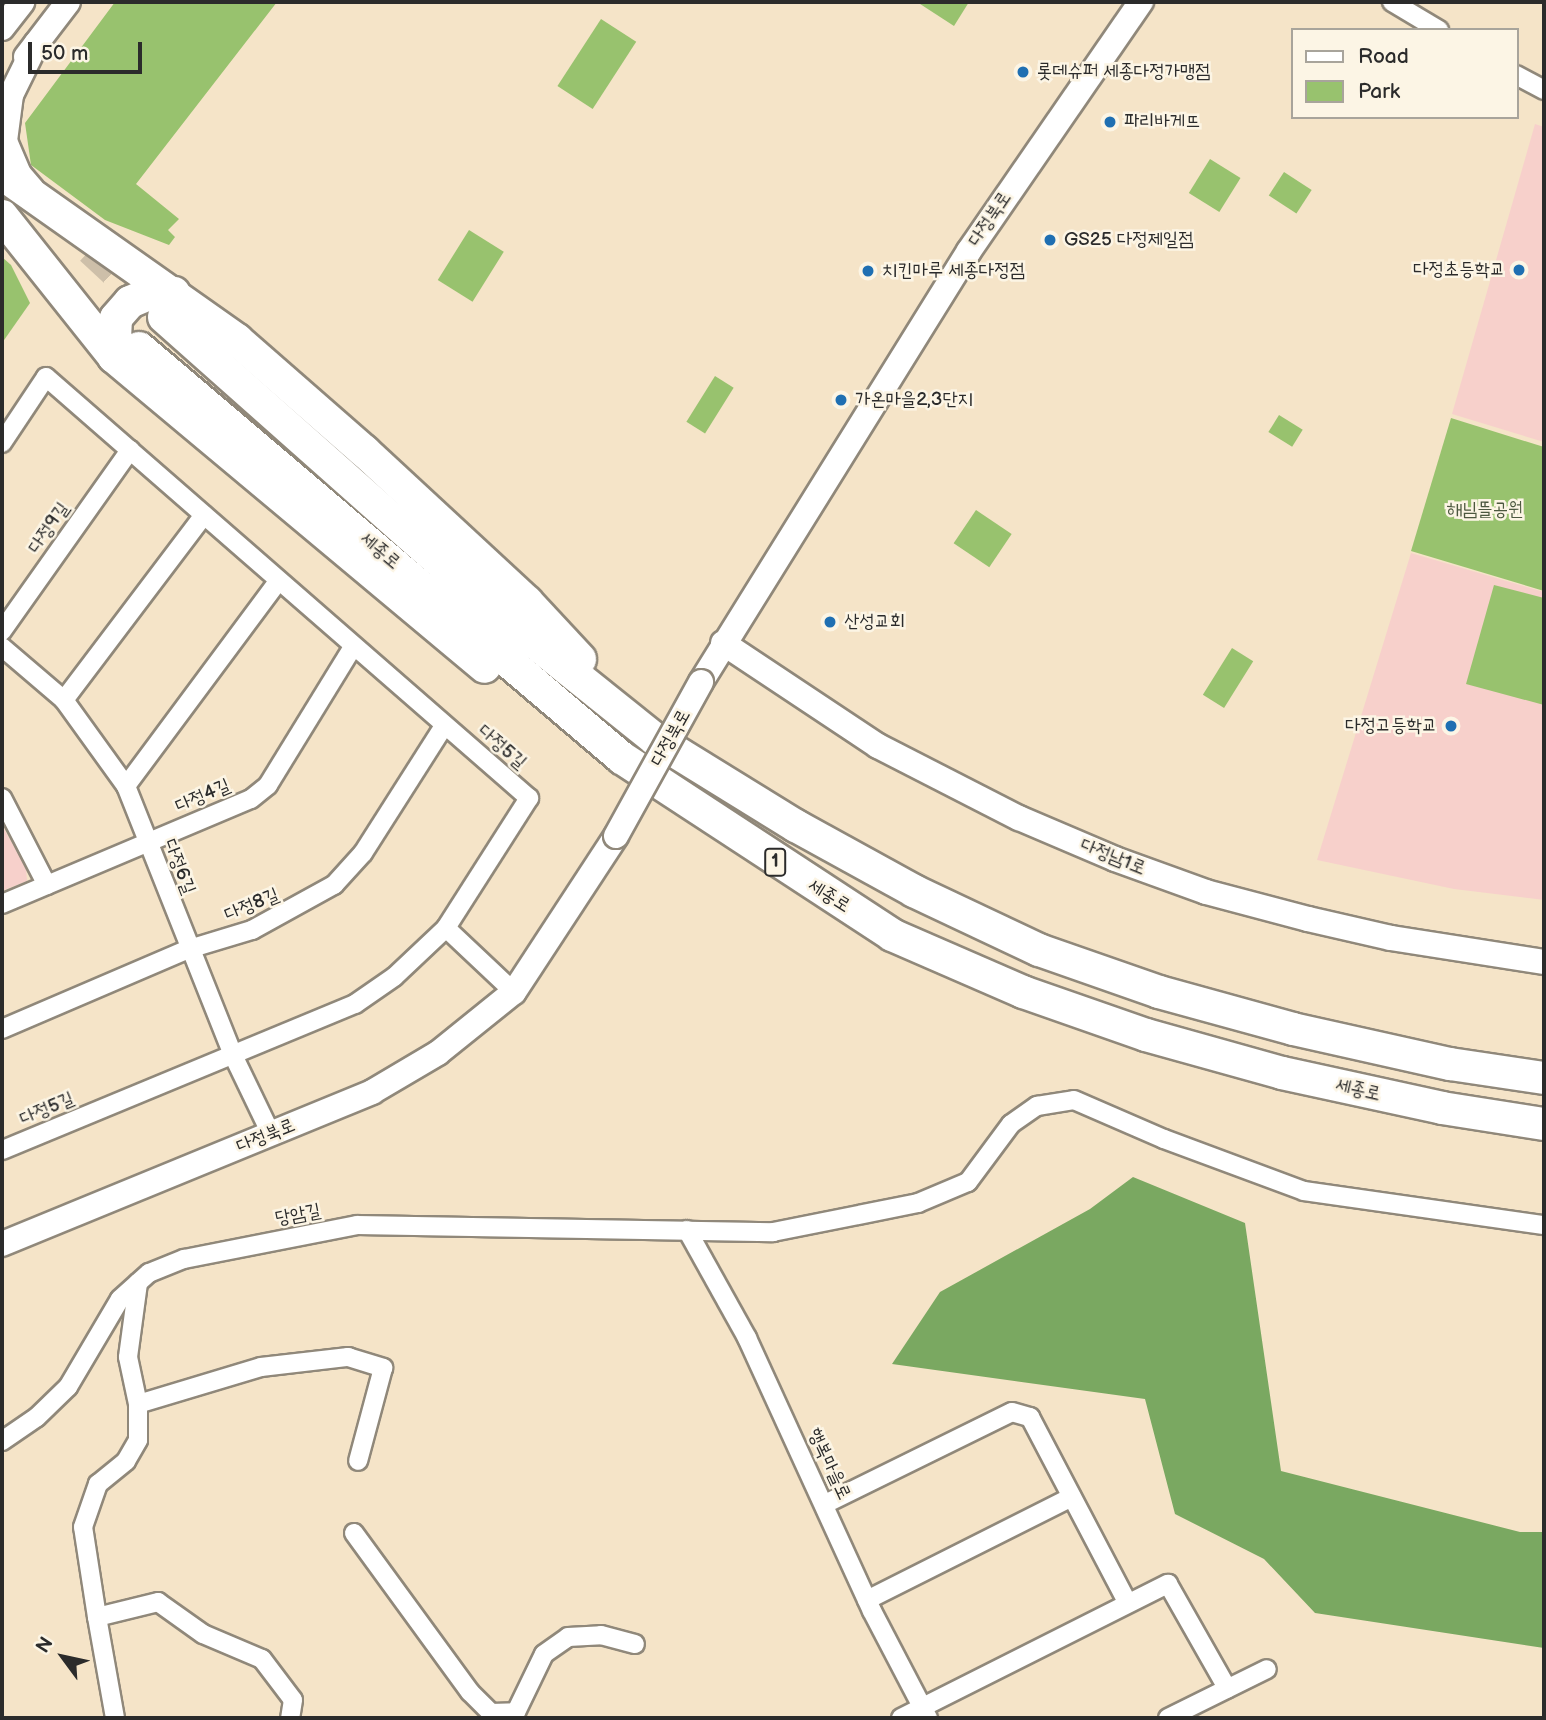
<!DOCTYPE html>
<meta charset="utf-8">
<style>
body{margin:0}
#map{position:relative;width:1546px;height:1720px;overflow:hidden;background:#f5e4c8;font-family:"Balsamiq Sans","Poor Story",sans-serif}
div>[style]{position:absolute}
.built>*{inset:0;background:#f7d0cb}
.green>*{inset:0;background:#98c26e;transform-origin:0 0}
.forest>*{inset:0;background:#7aa861}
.highway-tunnel>*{height:32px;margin-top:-16px;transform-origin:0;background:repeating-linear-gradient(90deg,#cdbfa9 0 32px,transparent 0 48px)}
.roads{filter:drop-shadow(2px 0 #90887a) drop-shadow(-2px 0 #90887a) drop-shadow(0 2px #90887a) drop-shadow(0 -2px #90887a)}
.street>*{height:18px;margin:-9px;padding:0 9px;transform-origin:9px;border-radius:9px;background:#fff}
.secondary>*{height:24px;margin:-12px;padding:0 12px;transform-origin:12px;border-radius:12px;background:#fff}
.highway>*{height:32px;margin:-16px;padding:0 16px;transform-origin:16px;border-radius:16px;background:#fff}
.bridges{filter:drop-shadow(2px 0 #90887a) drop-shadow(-2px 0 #90887a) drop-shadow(0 2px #90887a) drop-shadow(0 -2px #90887a)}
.secondary-bridge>*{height:24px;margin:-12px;padding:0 12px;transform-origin:12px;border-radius:12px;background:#fff}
.dots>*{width:19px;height:19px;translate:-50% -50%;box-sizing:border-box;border:4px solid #fcf5e5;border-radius:50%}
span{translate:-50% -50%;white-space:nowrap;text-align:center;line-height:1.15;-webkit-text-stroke:5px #fcf5e5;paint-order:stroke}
.shield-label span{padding:2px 5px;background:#fcf5e5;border:2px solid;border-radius:5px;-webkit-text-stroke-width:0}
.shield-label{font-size:18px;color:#2b2b2b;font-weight:700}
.poi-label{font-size:19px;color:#2b2b2b}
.left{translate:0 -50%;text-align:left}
.right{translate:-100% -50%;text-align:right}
.street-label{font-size:19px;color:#2b2b2b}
.park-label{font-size:19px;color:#4c583f}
.frame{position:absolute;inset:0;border:4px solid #2b2b2b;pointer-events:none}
.legend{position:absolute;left:1291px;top:28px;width:228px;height:91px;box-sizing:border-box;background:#fcf5e5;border:2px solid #a8a49b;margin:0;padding:9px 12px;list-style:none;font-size:21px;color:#2b2b2b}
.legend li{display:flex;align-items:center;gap:14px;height:35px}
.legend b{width:35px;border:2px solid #a8a49b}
.north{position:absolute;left:28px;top:1622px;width:70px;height:70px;-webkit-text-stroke:5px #fcf5e5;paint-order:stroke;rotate:303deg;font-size:19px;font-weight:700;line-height:28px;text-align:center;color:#2b2b2b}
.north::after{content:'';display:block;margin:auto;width:24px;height:32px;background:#2b2b2b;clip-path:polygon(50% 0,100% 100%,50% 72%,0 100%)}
.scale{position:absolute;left:28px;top:42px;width:114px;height:32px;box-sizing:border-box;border:4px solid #2b2b2b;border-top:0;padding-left:9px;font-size:21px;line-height:24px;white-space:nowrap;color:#2b2b2b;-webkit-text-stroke:5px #fcf5e5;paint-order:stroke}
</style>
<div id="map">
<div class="built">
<i style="clip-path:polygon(1535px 124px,1544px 127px,1544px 442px,1452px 414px)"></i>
<i style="clip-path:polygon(1411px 553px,1544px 592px,1544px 900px,1454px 889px,1317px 860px)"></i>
<i style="clip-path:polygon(2px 825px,26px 868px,27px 881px,2px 891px)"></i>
</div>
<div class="green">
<i style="clip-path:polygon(115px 2px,277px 2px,136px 184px,179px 219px,168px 230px,175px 237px,169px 245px,105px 220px,31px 165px,25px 123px)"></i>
<i style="clip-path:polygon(917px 2px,969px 2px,954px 26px)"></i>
<i style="left:601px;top:19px;width:42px;height:80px;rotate:33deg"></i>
<i style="left:1210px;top:159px;width:36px;height:40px;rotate:32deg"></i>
<i style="left:1284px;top:172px;width:33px;height:28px;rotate:33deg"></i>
<i style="left:469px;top:230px;width:41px;height:59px;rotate:32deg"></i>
<i style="clip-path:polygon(2px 257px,11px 265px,30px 303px,2px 343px)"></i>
<i style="left:715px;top:376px;width:22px;height:54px;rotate:32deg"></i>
<i style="left:1279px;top:415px;width:28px;height:20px;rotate:32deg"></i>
<i style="clip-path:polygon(1451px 418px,1544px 447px,1544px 591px,1411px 551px)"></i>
<i style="left:976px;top:510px;width:43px;height:40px;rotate:34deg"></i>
<i style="clip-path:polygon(1494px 585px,1544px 598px,1544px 705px,1466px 684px)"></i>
<i style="left:1232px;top:648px;width:25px;height:55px;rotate:32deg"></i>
</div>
<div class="forest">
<i style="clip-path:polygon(1133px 1177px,1245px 1223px,1281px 1471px,1520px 1532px,1544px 1532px,1544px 1648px,1315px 1613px,1264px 1559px,1175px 1514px,1145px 1399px,892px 1364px,940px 1292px,1090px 1209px)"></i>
</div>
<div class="highway-tunnel">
<i style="left:91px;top:249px;width:96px;rotate:42.9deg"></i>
</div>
<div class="roads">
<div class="street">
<i style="left:1392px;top:2px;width:55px;rotate:30.8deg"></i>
<i style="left:1516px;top:75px;width:32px;rotate:28deg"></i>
<i style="left:2px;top:443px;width:79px;rotate:-56.3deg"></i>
<i style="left:46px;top:377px;width:641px;rotate:41.08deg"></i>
<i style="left:529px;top:798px;width:154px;rotate:122.6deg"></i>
<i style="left:446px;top:928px;width:71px;rotate:136.7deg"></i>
<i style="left:394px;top:977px;width:47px;rotate:145.3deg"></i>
<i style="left:355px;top:1004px;width:382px;rotate:157.5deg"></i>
<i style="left:2px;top:631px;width:222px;rotate:-54.7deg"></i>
<i style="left:2px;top:647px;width:82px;rotate:40.5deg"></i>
<i style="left:64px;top:700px;width:106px;rotate:54.2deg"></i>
<i style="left:126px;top:786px;width:287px;rotate:68.3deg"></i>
<i style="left:232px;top:1053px;width:90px;rotate:64.3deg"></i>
<i style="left:64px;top:700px;width:232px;rotate:-52.9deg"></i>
<i style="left:126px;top:786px;width:255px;rotate:-53.4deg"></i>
<i style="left:2px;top:798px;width:98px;rotate:62.7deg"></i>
<i style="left:2px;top:904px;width:270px;rotate:-22.9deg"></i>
<i style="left:251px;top:799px;width:22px;rotate:-39deg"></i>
<i style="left:268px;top:785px;width:162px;rotate:-58.4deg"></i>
<i style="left:446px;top:928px;width:93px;rotate:43.3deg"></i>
<i style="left:2px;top:1029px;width:203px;rotate:-23.2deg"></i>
<i style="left:189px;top:949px;width:66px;rotate:-16.8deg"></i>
<i style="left:252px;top:930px;width:94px;rotate:-28.8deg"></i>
<i style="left:334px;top:885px;width:43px;rotate:-47.8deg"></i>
<i style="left:363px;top:853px;width:151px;rotate:-57.5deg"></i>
<i style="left:687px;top:1230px;width:124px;rotate:60.9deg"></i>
<i style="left:747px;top:1338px;width:300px;rotate:65.4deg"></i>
<i style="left:872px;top:1611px;width:121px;rotate:62.4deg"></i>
<i style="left:138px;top:1404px;width:48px;rotate:-102deg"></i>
<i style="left:128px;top:1357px;width:75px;rotate:-82.3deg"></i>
<i style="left:2px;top:1441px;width:42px;rotate:-34.4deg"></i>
<i style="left:37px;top:1417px;width:43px;rotate:-44.1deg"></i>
<i style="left:68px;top:1387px;width:102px;rotate:-59.4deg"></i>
<i style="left:120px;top:1299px;width:39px;rotate:-42deg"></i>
<i style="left:149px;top:1273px;width:38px;rotate:-22deg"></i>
<i style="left:184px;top:1259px;width:176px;rotate:-11.1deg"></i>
<i style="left:357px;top:1225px;width:416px;rotate:1deg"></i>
<i style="left:773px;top:1232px;width:148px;rotate:-11.3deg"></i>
<i style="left:918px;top:1203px;width:54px;rotate:-22.8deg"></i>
<i style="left:968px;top:1182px;width:72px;rotate:-53.4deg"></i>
<i style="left:1011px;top:1124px;width:32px;rotate:-35deg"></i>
<i style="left:1037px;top:1106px;width:37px;rotate:-9deg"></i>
<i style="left:1074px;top:1100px;width:98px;rotate:23.4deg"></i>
<i style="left:1164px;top:1139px;width:149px;rotate:20.4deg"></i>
<i style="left:1304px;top:1191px;width:242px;rotate:8.1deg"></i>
<i style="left:825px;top:1504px;width:208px;rotate:-26.2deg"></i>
<i style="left:1012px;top:1412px;width:19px;rotate:16deg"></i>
<i style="left:1030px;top:1417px;width:209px;rotate:62.3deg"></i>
<i style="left:354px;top:1533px;width:197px;rotate:53.9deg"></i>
<i style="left:470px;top:1692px;width:30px;rotate:45deg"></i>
<i style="left:491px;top:1713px;width:25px;rotate:-2deg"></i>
<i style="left:516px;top:1712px;width:64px;rotate:-64.2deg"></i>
<i style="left:544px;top:1654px;width:29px;rotate:-35deg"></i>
<i style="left:568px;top:1637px;width:33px;rotate:-3deg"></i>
<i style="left:601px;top:1635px;width:35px;rotate:15deg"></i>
<i style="left:867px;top:1600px;width:229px;rotate:-26.7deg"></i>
<i style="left:97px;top:1617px;width:91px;rotate:-98.8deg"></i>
<i style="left:83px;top:1527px;width:46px;rotate:-70.8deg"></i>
<i style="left:98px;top:1484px;width:36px;rotate:-39deg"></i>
<i style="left:126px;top:1461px;width:24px;rotate:-60deg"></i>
<i style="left:138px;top:1440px;width:36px;rotate:-90deg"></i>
<i style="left:138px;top:1404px;width:128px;rotate:-16.7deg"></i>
<i style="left:261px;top:1367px;width:88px;rotate:-6.6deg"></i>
<i style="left:348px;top:1357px;width:37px;rotate:17deg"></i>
<i style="left:383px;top:1368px;width:96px;rotate:105deg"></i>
<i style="left:115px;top:1718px;width:103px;rotate:-100.1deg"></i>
<i style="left:97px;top:1617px;width:63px;rotate:-13.8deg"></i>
<i style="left:158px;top:1602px;width:55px;rotate:35.4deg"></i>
<i style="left:203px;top:1634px;width:64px;rotate:23deg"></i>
<i style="left:262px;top:1659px;width:51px;rotate:52.9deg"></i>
<i style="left:293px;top:1700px;width:18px;rotate:99deg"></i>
<i style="left:901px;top:1718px;width:299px;rotate:-26.7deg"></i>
<i style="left:1168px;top:1584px;width:120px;rotate:60.4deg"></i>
<i style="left:1168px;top:1718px;width:110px;rotate:-26.3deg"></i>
</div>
<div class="secondary">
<i style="left:2px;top:28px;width:33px;rotate:-52deg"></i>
<i style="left:26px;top:57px;width:69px;rotate:-52.6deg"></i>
<i style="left:32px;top:189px;width:20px;rotate:-131deg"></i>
<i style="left:19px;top:174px;width:36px;rotate:-113deg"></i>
<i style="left:5px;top:141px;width:46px;rotate:-82.6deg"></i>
<i style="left:11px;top:95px;width:57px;rotate:-63.9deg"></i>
<i style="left:723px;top:643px;width:186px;rotate:33.6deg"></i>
<i style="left:878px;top:746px;width:158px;rotate:27.1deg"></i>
<i style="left:1019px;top:818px;width:104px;rotate:23.1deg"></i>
<i style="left:1115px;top:859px;width:97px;rotate:19.9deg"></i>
<i style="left:1206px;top:892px;width:106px;rotate:14.8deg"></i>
<i style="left:1308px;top:919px;width:85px;rotate:12.9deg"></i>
<i style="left:1391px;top:938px;width:155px;rotate:8.9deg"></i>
<i style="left:701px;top:682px;width:508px;rotate:-58.13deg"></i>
<i style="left:969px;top:251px;width:303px;rotate:-55.4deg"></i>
<i style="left:2px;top:1244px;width:400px;rotate:-22.3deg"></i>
<i style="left:372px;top:1092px;width:77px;rotate:-30.6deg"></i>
<i style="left:438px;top:1053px;width:97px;rotate:-38.8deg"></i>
<i style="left:514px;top:992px;width:186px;rotate:-56.8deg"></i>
</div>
<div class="highway">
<i style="left:2px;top:174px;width:288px;rotate:35.2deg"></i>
<i style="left:237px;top:340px;width:169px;rotate:41.2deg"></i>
<i style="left:364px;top:451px;width:222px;rotate:42.8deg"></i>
<i style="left:527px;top:602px;width:78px;rotate:47.1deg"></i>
<i style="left:2px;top:216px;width:180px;rotate:51.5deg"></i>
<i style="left:114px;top:357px;width:483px;rotate:39.9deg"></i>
<i style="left:164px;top:317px;width:435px;rotate:41.6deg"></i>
<i style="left:489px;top:606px;width:213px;rotate:38.7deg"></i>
<i style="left:655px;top:739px;width:166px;rotate:31.7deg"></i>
<i style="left:796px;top:826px;width:135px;rotate:28.8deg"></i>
<i style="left:914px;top:891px;width:138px;rotate:25.3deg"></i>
<i style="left:1039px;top:950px;width:127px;rotate:19.3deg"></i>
<i style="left:1159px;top:992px;width:139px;rotate:15.4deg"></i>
<i style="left:1293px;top:1029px;width:161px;rotate:12.6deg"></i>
<i style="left:1450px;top:1064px;width:95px;rotate:8.5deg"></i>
<i style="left:139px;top:348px;width:634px;rotate:40.33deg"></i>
<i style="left:622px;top:758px;width:323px;rotate:33.2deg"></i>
<i style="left:892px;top:935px;width:143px;rotate:23.5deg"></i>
<i style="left:1023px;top:992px;width:130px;rotate:19.3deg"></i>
<i style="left:1146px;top:1035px;width:141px;rotate:15.6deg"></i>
<i style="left:1282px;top:1073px;width:164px;rotate:12.3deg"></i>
<i style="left:1442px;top:1108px;width:103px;rotate:8.9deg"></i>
<i style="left:114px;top:357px;width:39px;rotate:-87deg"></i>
<i style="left:116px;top:318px;width:21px;rotate:-49deg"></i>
<i style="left:130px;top:302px;width:28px;rotate:-23deg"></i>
<i style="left:156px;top:291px;width:18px;rotate:6deg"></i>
</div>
</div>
<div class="bridges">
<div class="secondary-bridge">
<i style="left:616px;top:836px;width:176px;rotate:-61.1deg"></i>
</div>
</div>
<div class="dots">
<i style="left:1023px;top:72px;background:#1f6fb2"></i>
<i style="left:1110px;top:122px;background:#1f6fb2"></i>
<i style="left:1050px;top:240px;background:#1f6fb2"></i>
<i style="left:1519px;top:270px;background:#1f6fb2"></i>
<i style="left:868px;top:271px;background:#1f6fb2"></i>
<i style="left:841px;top:400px;background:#1f6fb2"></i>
<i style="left:830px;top:622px;background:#1f6fb2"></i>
<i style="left:1451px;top:726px;background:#1f6fb2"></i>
</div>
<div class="shield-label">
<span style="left:775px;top:862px">1</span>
</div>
<div class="poi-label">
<span class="left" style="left:1037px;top:72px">롯데슈퍼 세종다정가맹점</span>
<span class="left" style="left:1124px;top:122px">파리바게뜨</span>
<span class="left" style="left:1064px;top:240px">GS25 다정제일점</span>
<span class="right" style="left:1505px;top:270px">다정초등학교</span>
<span class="left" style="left:882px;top:271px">치킨마루 세종다정점</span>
<span class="left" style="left:855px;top:400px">가온마을2,3단지</span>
<span class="left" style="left:844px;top:622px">산성교회</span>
<span class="right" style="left:1437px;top:726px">다정고등학교</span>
</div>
<div class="street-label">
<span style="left:990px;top:219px;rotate:-56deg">다정북로</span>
<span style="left:49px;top:528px;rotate:-55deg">다정9길</span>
<span style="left:380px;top:551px;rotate:40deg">세종로</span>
<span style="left:671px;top:738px;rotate:-61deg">다정북로</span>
<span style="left:502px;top:747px;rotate:41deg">다정5길</span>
<span style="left:203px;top:796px;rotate:-23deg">다정4길</span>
<span style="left:1113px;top:857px;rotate:22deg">다정남1로</span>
<span style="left:179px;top:867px;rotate:69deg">다정6길</span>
<span style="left:829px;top:896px;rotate:32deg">세종로</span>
<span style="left:252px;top:905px;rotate:-22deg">다정8길</span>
<span style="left:1358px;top:1090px;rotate:13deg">세종로</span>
<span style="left:47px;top:1109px;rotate:-23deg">다정5길</span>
<span style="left:266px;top:1136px;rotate:-22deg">다정북로</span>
<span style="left:298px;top:1215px;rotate:-11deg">당암길</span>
<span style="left:829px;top:1464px;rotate:65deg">행복마을로</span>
</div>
<div class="park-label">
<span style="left:1485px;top:510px">해님뜰공원</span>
</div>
<div class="frame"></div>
<ul class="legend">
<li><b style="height:9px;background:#fff"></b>Road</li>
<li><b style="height:19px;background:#98c26e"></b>Park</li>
</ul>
<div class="north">N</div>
<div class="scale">50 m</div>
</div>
